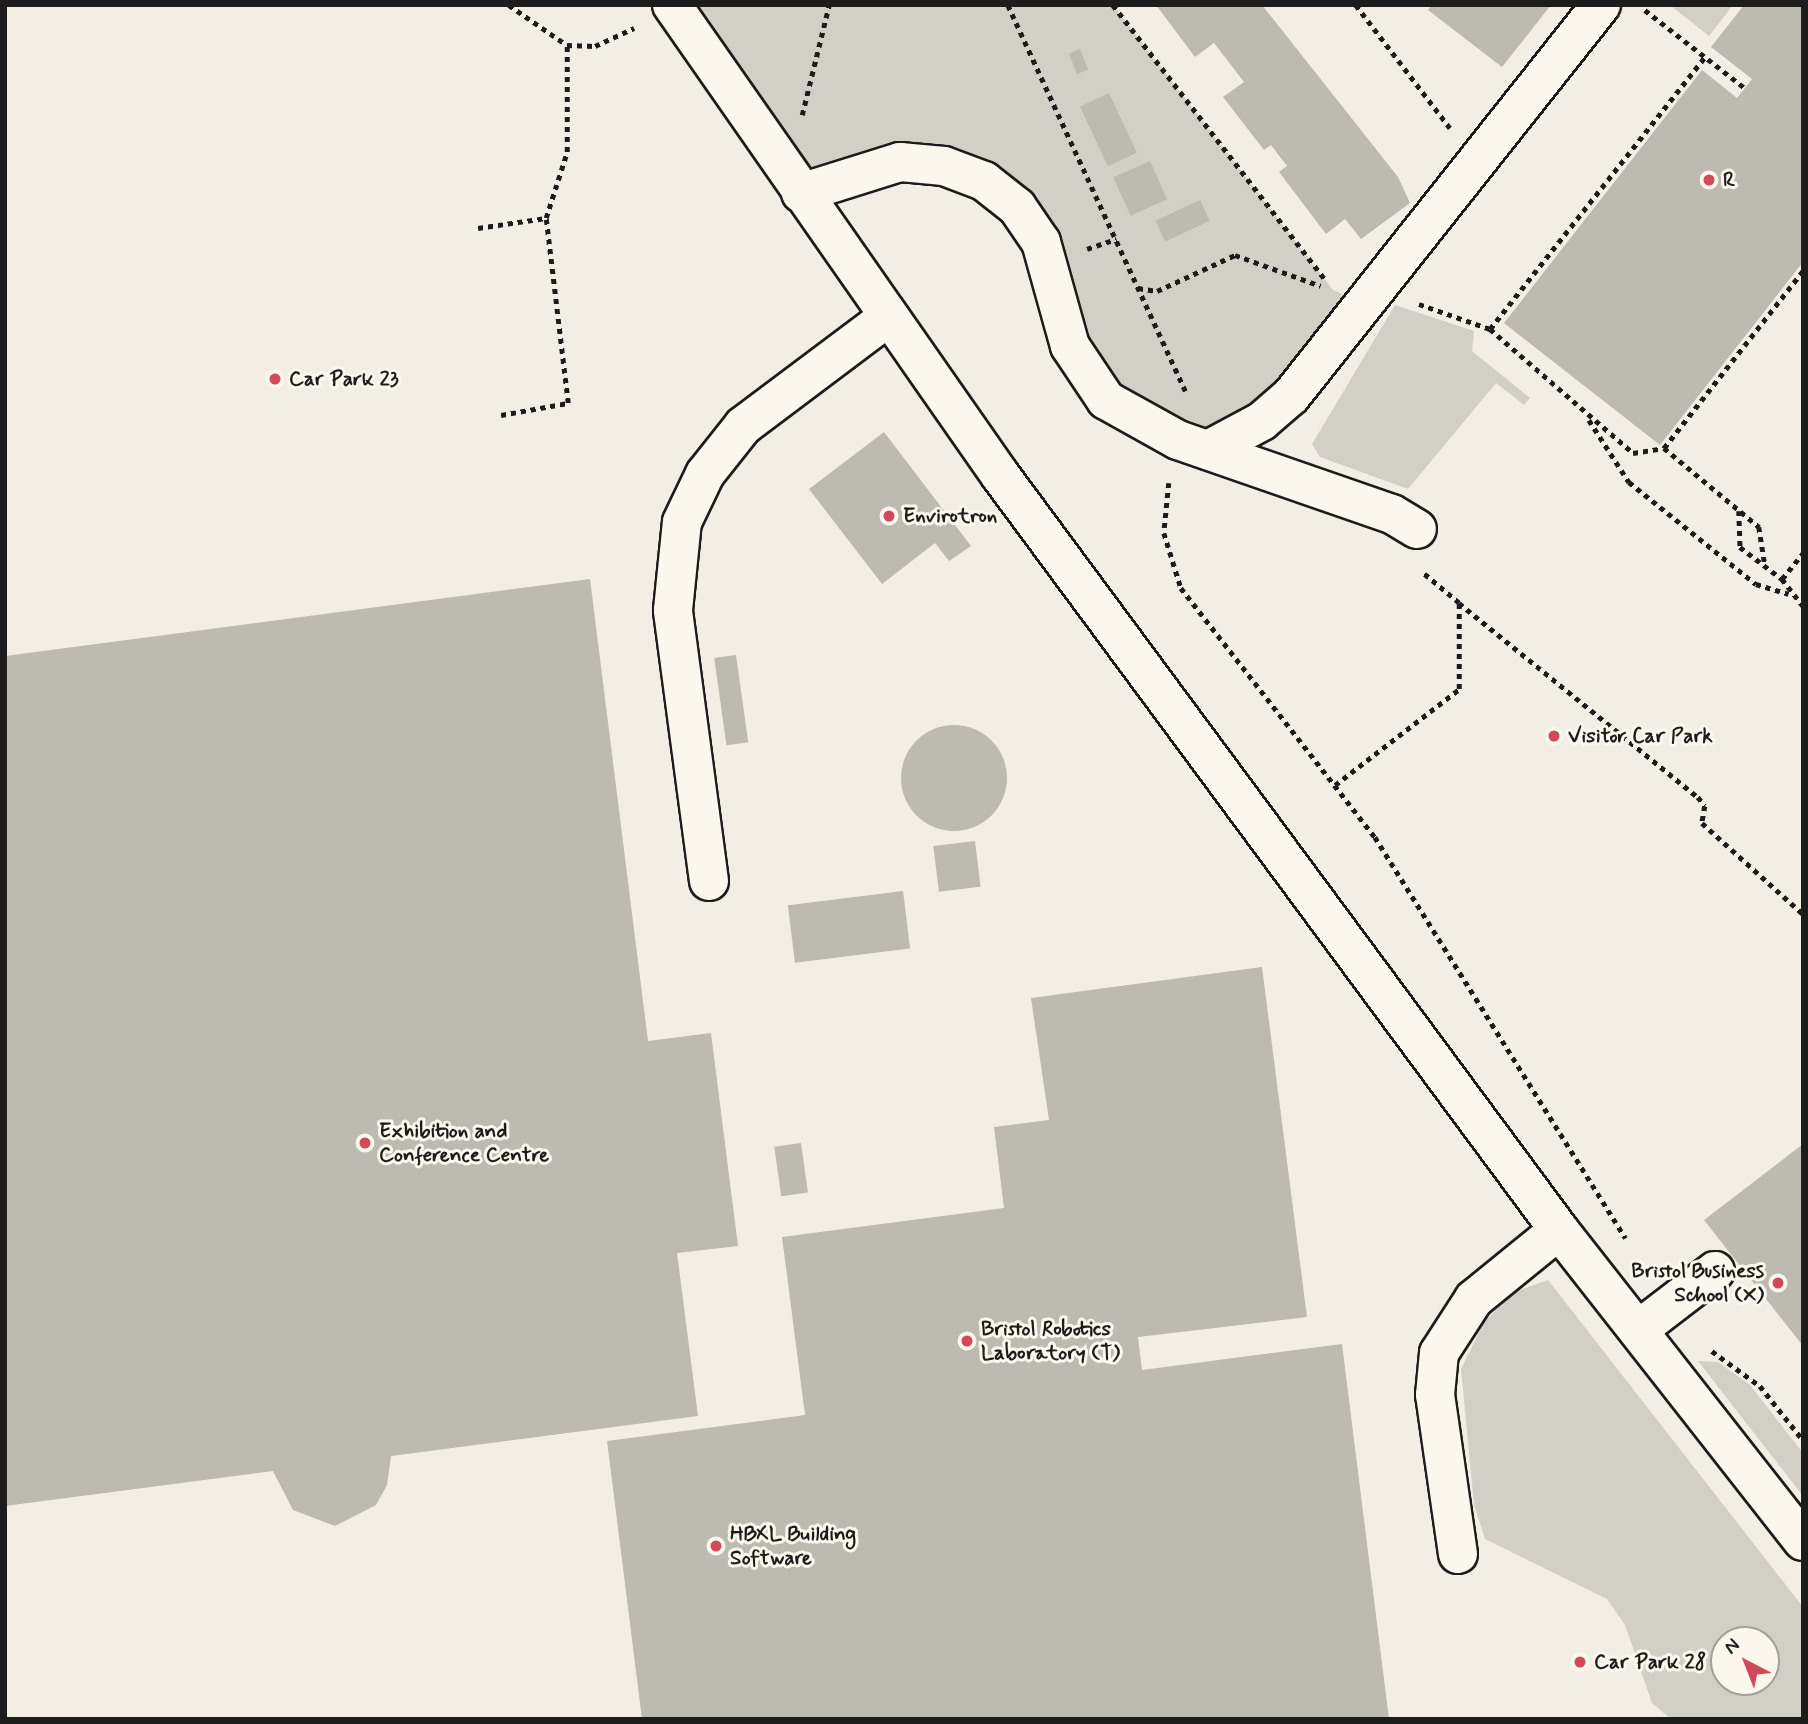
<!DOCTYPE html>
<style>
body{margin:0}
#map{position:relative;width:1808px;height:1724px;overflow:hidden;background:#f2eee4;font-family:Mynerve,sans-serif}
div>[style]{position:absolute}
.green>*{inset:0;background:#d2cfc6}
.building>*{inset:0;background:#bdbab1;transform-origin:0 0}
.round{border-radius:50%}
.path>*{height:4.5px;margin-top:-2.25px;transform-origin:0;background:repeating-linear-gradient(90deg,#1c1c1c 0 5px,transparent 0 10px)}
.roads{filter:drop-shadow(2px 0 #1c1c1c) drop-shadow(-2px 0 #1c1c1c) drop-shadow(0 2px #1c1c1c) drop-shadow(0 -2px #1c1c1c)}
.minor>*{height:38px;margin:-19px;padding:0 19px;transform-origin:19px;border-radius:19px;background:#fbf7ec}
.dots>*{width:19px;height:19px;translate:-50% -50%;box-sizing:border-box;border:4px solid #fbf7ec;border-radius:50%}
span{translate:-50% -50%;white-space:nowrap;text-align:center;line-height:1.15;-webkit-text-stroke:6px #fbf7ec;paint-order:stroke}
.poi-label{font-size:21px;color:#1c1c1c;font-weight:700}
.left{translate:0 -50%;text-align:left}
.right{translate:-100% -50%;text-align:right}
.frame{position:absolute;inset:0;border:7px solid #1c1c1c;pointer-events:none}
.north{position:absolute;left:1710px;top:1626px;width:70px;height:70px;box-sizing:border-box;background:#fbf7ec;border:2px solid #a29f99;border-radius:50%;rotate:318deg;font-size:19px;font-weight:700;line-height:28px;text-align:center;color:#1c1c1c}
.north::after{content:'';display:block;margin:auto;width:24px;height:32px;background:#d1495b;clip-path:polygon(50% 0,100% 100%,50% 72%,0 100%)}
</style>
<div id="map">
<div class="green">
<i style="clip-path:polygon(672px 5px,1113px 5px,1333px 290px,1364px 303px,1208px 450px,1124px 413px,1049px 262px,965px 172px,801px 193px)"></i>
<i style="clip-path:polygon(1670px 5px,1733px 5px,1709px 36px)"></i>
<i style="clip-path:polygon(1395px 305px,1474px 331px,1472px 351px,1530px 398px,1524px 405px,1496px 383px,1408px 489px,1320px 457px,1312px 444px)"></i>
<i style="clip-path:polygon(evenodd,1548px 1280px,1803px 1607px,1803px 1719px,1671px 1719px,1652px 1703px,1625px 1625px,1607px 1599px,1485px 1539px,1474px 1505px,1461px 1369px,1484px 1322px,1514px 1292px,1548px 1280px,1766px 1640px,1766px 1682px,1724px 1682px,1724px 1640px,1766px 1640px)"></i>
<i style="clip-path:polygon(1698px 1361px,1718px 1362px,1750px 1385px,1803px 1453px,1803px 1496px)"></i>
</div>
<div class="building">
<i style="clip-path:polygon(1156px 5px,1262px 5px,1398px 177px,1410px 203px,1361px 239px,1345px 219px,1326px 234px,1279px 172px,1287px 166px,1271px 145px,1264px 150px,1223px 97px,1244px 82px,1214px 43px,1195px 57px)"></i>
<i style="clip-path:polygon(1432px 5px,1551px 5px,1502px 67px,1428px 10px)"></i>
<i style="clip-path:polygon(1744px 5px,1803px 5px,1803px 262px,1660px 445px,1504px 323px,1702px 70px,1737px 98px,1752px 79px,1711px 47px)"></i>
<i style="left:1080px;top:49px;width:22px;height:12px;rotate:68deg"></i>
<i style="left:1109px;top:93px;width:66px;height:32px;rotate:65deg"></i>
<i style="left:1150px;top:161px;width:42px;height:40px;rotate:66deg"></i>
<i style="left:1200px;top:200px;width:23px;height:49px;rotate:65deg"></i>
<i style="clip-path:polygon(884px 432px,971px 546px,949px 561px,935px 543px,882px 584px,809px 489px)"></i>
<i style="clip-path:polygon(590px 579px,648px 1041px,711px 1033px,738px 1246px,677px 1253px,698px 1416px,391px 1456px,387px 1485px,376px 1505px,335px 1526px,293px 1510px,273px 1471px,5px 1506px,5px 656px)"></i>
<i style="left:736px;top:655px;width:88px;height:22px;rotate:82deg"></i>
<i class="round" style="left:901px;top:725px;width:106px;height:106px"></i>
<i style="left:975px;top:841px;width:46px;height:42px;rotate:83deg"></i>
<i style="left:903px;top:891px;width:58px;height:116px;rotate:83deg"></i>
<i style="clip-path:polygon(1262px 967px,1307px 1317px,1138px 1337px,1142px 1370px,1342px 1344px,1389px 1719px,642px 1719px,607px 1441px,805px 1415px,782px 1237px,1004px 1208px,994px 1127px,1049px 1120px,1031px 998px)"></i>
<i style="left:801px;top:1143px;width:50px;height:27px;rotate:82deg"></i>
<i style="clip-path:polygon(1803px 1144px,1803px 1346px,1704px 1220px)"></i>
</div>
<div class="path">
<i style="left:509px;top:5px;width:70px;rotate:34.6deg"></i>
<i style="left:567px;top:45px;width:28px;rotate:2deg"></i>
<i style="left:595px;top:46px;width:43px;rotate:-24.8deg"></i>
<i style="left:1008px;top:5px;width:426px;rotate:65.3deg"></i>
<i style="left:1113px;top:5px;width:349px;rotate:52.3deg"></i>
<i style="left:1356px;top:5px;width:155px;rotate:52.6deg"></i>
<i style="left:1645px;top:10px;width:127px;rotate:38deg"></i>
<i style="left:802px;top:115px;width:113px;rotate:-76.2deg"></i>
<i style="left:478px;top:228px;width:69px;rotate:-8.4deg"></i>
<i style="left:1087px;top:249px;width:31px;rotate:-19deg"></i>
<i style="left:1138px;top:288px;width:19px;rotate:9deg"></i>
<i style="left:1157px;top:291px;width:86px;rotate:-24.8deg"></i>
<i style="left:1235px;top:255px;width:91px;rotate:19.8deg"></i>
<i style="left:1419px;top:304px;width:75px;rotate:19.4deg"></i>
<i style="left:1490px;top:329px;width:189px;rotate:40.9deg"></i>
<i style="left:1633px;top:453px;width:31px;rotate:-9deg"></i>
<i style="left:1664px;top:448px;width:124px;rotate:39.7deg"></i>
<i style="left:1759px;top:527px;width:39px;rotate:81deg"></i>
<i style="left:1490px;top:329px;width:347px;rotate:-51.7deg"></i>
<i style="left:501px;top:415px;width:68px;rotate:-10.2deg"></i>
<i style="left:568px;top:403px;width:186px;rotate:-96.8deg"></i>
<i style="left:546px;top:218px;width:69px;rotate:-72.3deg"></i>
<i style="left:567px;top:152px;width:107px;rotate:-90deg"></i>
<i style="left:1589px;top:420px;width:74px;rotate:57.2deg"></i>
<i style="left:1629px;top:482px;width:163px;rotate:38.8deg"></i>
<i style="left:1756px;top:584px;width:34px;rotate:17deg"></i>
<i style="left:1664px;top:448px;width:225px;rotate:-51.9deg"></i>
<i style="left:1169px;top:483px;width:50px;rotate:95.7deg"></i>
<i style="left:1164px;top:533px;width:58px;rotate:72.8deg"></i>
<i style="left:1181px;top:588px;width:316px;rotate:52.1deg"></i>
<i style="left:1375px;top:837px;width:473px;rotate:58deg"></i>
<i style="left:1739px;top:511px;width:36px;rotate:88deg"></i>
<i style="left:1740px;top:547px;width:53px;rotate:37.3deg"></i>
<i style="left:1782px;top:579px;width:34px;rotate:52deg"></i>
<i style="left:1782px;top:579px;width:33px;rotate:-51deg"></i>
<i style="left:1459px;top:603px;width:308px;rotate:39.1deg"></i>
<i style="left:1698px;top:797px;width:11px;rotate:52deg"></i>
<i style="left:1705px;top:806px;width:17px;rotate:100deg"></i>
<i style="left:1702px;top:823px;width:136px;rotate:42deg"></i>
<i style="left:1335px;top:785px;width:157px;rotate:-37.7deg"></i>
<i style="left:1459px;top:689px;width:86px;rotate:-90deg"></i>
<i style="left:1459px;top:603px;width:47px;rotate:-140.2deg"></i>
<i style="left:1712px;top:1351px;width:59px;rotate:36.1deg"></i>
<i style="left:1760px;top:1386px;width:69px;rotate:51.5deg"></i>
</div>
<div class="roads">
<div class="minor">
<i style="left:672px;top:5px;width:573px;rotate:55.09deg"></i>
<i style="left:1000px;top:475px;width:939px;rotate:53.48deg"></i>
<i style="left:1559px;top:1230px;width:395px;rotate:51.9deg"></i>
<i style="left:801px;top:193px;width:104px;rotate:-17.4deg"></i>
<i style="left:900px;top:162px;width:44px;rotate:5.2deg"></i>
<i style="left:944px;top:166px;width:43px;rotate:20.6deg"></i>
<i style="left:984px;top:181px;width:42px;rotate:38.2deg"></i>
<i style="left:1017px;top:207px;width:42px;rotate:55.6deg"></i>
<i style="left:1041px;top:242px;width:108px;rotate:74.4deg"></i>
<i style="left:1070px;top:346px;width:65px;rotate:56.3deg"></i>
<i style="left:1106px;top:400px;width:82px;rotate:29.1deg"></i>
<i style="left:1178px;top:440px;width:226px;rotate:19.1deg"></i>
<i style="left:1392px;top:514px;width:29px;rotate:31deg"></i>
<i style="left:1208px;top:450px;width:61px;rotate:-28.2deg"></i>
<i style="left:1262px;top:421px;width:38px;rotate:-41deg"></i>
<i style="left:1291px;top:396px;width:499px;rotate:-51.6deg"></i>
<i style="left:709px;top:881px;width:273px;rotate:-97.6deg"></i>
<i style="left:673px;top:610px;width:88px;rotate:-84.2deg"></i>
<i style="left:682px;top:522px;width:53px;rotate:-64.4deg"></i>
<i style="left:705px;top:474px;width:61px;rotate:-51.6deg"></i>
<i style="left:743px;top:426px;width:180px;rotate:-36.9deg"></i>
<i style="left:1638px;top:1330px;width:97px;rotate:-37.5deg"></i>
<i style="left:1458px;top:1554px;width:161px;rotate:-98.2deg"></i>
<i style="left:1435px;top:1395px;width:42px;rotate:-84.6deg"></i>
<i style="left:1439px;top:1353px;width:64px;rotate:-57.1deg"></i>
<i style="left:1474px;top:1299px;width:109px;rotate:-39.1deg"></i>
</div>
</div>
<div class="dots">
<i style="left:1709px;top:180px;background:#d1495b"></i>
<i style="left:275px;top:379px;background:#d1495b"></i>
<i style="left:889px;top:516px;background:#d1495b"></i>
<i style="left:1554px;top:736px;background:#d1495b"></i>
<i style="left:365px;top:1143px;background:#d1495b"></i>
<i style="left:1778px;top:1283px;background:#d1495b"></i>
<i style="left:967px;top:1341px;background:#d1495b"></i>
<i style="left:716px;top:1546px;background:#d1495b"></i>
<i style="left:1580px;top:1662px;background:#d1495b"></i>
</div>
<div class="poi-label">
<span class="left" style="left:1723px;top:180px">R</span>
<span class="left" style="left:289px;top:379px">Car Park 23</span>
<span class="left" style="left:903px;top:516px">Envirotron</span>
<span class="left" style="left:1568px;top:736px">Visitor Car Park</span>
<span class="left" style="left:379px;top:1143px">Exhibition and<br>Conference Centre</span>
<span class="right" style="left:1764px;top:1283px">Bristol Business<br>School (X)</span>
<span class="left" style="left:981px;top:1341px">Bristol Robotics<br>Laboratory (T)</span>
<span class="left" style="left:730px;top:1546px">HBXL Building<br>Software</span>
<span class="left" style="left:1594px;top:1662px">Car Park 28</span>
</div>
<div class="frame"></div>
<div class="north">N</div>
</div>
